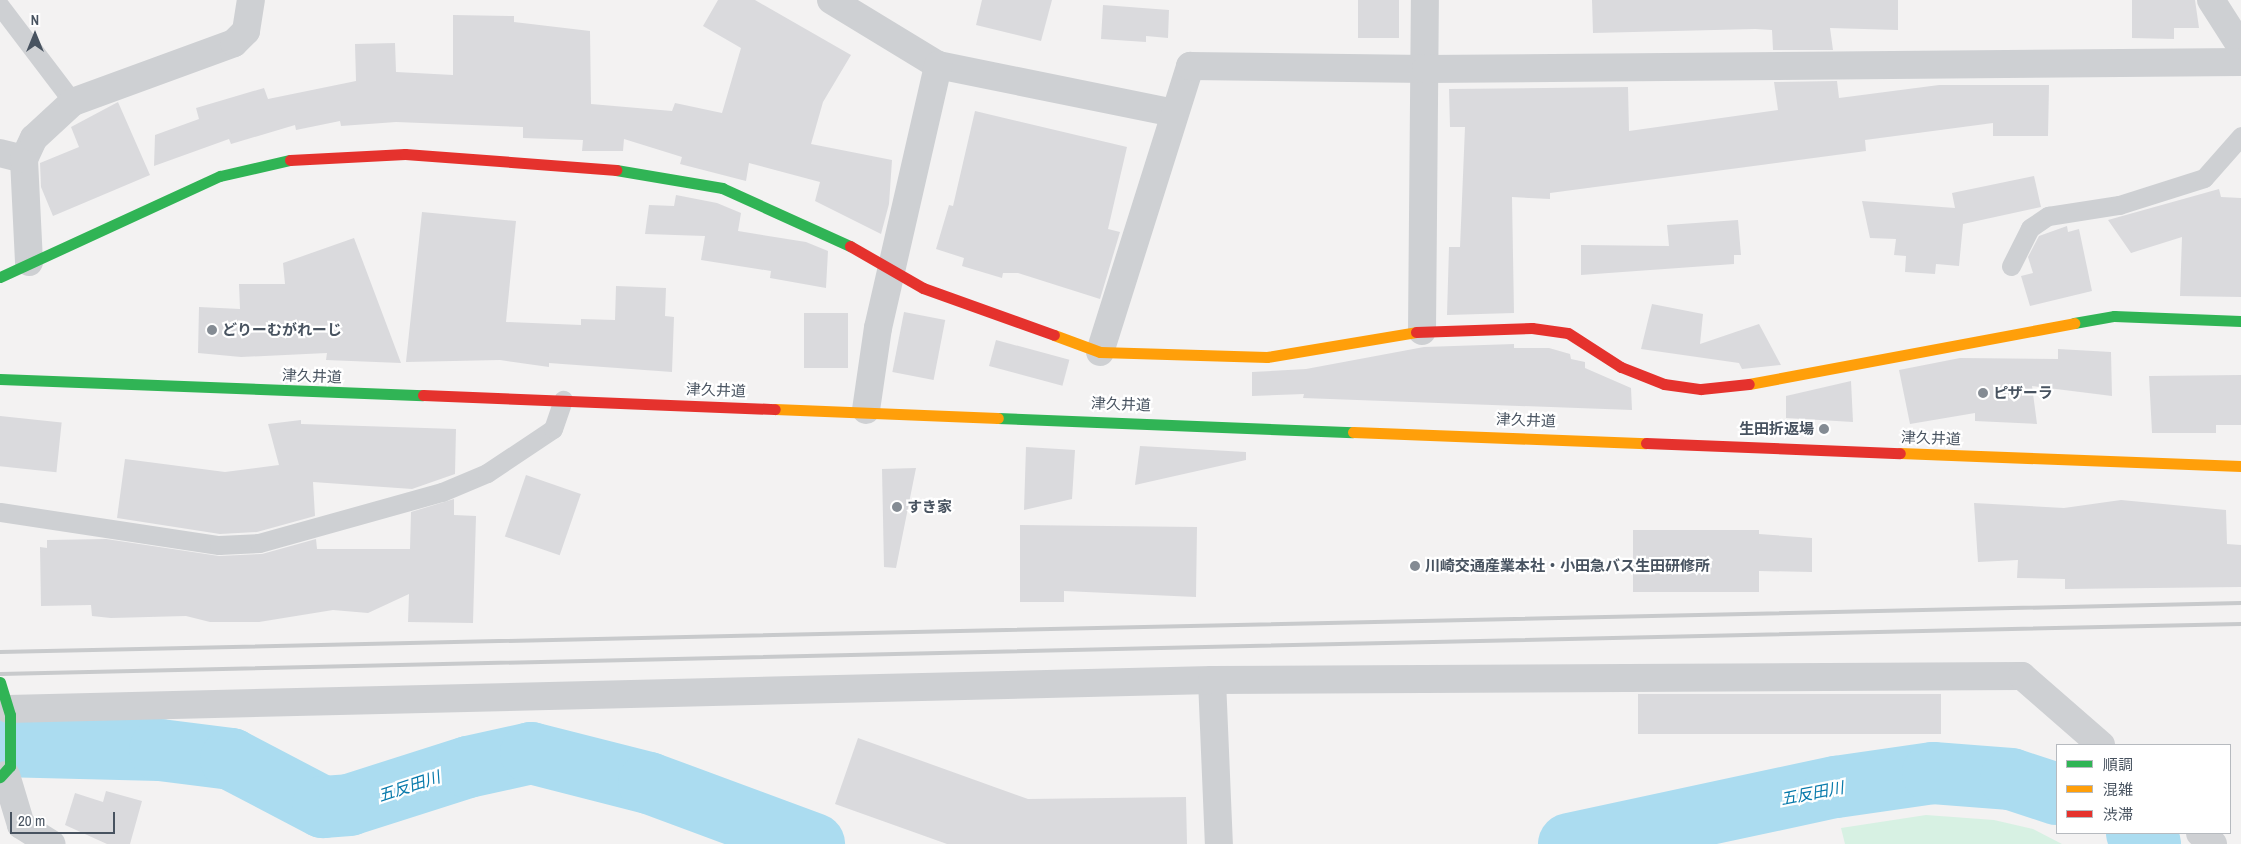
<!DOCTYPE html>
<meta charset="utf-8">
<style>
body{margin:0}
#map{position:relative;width:2241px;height:844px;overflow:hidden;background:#f3f2f2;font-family:"Archivo Narrow","Noto Sans JP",sans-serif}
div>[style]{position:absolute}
.green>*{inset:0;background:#d7f1e3}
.river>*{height:62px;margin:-31px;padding:0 31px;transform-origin:31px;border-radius:31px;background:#abdcf0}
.building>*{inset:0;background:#dadadd;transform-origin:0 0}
.lane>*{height:19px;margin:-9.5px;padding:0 9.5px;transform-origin:9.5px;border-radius:9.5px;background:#ced0d3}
.street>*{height:28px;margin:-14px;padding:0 14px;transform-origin:14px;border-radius:14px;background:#ced0d3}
.fast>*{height:11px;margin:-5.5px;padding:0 5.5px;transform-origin:5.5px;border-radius:5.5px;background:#30b455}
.slow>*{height:11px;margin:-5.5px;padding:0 5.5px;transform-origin:5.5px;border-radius:5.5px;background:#ff9f0a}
.jam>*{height:11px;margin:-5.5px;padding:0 5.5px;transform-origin:5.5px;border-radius:5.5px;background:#e5322d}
.rail>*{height:4px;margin:-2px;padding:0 2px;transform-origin:2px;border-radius:2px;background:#c8cacc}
.dots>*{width:14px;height:14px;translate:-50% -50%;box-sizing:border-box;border:2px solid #fff;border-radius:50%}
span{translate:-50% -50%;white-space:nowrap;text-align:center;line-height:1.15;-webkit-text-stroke:4.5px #fff;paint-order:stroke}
.poi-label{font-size:15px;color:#485360;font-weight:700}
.left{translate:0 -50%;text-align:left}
.right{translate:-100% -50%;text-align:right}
.street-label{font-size:15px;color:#485360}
.water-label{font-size:16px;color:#087aab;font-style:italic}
.legend{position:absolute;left:2056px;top:744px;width:175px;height:90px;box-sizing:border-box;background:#fff;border:1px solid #b6babf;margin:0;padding:6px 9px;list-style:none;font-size:15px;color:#485360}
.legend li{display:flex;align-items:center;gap:10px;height:25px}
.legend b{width:25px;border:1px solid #b6babf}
.north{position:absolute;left:10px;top:10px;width:50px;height:50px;-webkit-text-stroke:4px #fff;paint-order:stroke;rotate:0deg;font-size:14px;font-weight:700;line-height:20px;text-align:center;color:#485360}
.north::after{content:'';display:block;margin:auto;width:18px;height:22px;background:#485360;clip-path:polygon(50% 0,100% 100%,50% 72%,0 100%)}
.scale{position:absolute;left:10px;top:812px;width:105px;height:22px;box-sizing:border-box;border:2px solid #485360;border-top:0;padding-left:6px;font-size:15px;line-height:18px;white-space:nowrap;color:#485360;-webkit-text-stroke:4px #fff;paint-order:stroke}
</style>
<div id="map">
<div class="green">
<i style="clip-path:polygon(1926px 815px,1994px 820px,2033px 829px,2062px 844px,1845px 844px,1841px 828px)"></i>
</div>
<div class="river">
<i style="left:0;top:746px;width:160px;rotate:1.4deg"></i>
<i style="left:160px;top:750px;width:72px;rotate:7.2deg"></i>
<i style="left:231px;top:759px;width:104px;rotate:27.6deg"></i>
<i style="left:323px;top:807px;width:26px;rotate:-4deg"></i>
<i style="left:349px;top:805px;width:125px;rotate:-17.7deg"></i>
<i style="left:468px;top:767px;width:65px;rotate:-12.5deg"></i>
<i style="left:531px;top:753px;width:122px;rotate:14.3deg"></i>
<i style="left:649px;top:783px;width:176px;rotate:20.3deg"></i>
<i style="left:2137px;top:833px;width:17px;rotate:40deg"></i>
<i style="left:1569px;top:844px;width:273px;rotate:-12.1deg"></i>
<i style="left:1836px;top:787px;width:98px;rotate:-8.2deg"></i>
<i style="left:1933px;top:773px;width:78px;rotate:4.4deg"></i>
<i style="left:2011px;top:779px;width:48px;rotate:18.1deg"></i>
</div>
<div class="building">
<i style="clip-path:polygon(718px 0,755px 0,851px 55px,823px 102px,811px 144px,892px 160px,889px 204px,881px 234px,815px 201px,820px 182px,749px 163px,746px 181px,680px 164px,682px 157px,624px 139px,623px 151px,582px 151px,583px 140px,523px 138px,523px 127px,396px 122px,341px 126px,340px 121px,296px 130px,295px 125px,231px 144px,229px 139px,154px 166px,155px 135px,199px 119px,196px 108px,264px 88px,268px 99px,356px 81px,355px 44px,395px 43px,396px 72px,453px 75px,453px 15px,514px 16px,514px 22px,590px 31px,591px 104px,672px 111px,675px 103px,722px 113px,741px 48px,703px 26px)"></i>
<i style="clip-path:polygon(982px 0,1052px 0,1041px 41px,976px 25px)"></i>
<i style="left:1358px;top:0;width:41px;height:38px"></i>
<i style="clip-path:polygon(1592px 0,1898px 0,1898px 30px,1830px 28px,1833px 50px,1773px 50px,1772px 30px,1755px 29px,1593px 33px)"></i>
<i style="clip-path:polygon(2132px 0,2195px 0,2199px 28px,2174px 28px,2174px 39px,2132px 38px)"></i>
<i style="clip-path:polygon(1103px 5px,1169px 10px,1168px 38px,1146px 36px,1146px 42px,1101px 39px)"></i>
<i style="clip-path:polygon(1837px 81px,1839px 98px,1939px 85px,2049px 85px,2048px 136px,1993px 136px,1993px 123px,1865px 140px,1866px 151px,1550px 193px,1550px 199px,1512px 197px,1514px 313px,1447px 315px,1449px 247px,1460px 247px,1465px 127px,1450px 127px,1449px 89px,1628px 87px,1629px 131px,1778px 110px,1774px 82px)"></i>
<i style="clip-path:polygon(118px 102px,150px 175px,53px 216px,41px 187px,40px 163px,79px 147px,71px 127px)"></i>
<i style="clip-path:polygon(975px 111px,1127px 147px,1108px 229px,1120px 232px,1100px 299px,1018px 273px,1003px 273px,1002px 278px,962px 266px,964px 258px,936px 249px,949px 205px,953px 206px)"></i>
<i style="clip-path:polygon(2034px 176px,2041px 207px,1963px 224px,1959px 266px,1936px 264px,1935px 274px,1905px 272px,1906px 256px,1894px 255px,1896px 239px,1870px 238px,1862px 201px,1955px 208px,1952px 193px)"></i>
<i style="clip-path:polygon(2219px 189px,2221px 197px,2241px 198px,2241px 297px,2180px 296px,2182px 237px,2131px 253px,2108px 220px)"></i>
<i style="clip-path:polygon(676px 195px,717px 203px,741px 213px,738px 231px,806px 242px,828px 251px,826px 288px,770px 278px,771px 271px,701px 260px,705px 236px,645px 234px,649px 205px,674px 206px)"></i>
<i style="clip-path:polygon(422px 212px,516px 221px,506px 322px,581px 325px,581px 319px,615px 320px,616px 286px,666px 288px,665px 316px,674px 317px,672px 372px,549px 363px,549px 367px,500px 360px,406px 362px)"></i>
<i style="clip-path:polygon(1738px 220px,1741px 255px,1734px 255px,1734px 264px,1581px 275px,1581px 245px,1669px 246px,1667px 225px)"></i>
<i style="clip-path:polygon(2067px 226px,2068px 232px,2079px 229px,2092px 291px,2030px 306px,2021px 276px,2033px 273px,2028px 257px,2039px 236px)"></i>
<i style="clip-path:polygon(354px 238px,401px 363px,326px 360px,327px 353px,241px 357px,198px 353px,199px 307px,240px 309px,239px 284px,285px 284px,283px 263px)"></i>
<i style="clip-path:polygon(1652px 304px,1703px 314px,1700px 344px,1759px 324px,1781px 365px,1742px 369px,1739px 363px,1641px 349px)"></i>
<i style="left:904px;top:312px;width:42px;height:61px;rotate:11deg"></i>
<i style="left:804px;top:313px;width:44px;height:55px"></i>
<i style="left:996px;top:340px;width:76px;height:27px;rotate:15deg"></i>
<i style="clip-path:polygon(1514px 344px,1514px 348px,1549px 348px,1570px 354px,1571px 359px,1585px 362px,1585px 368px,1631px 388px,1632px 410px,1303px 398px,1304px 394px,1252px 396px,1252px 372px,1306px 369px,1424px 347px)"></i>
<i style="clip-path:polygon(2058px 349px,2111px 352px,2112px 396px,2032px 386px,2037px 424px,1975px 421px,1975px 413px,1910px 424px,1899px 370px,1960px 358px,2058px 359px)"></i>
<i style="clip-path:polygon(2241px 375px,2241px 425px,2216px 425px,2216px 433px,2152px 433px,2149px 376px)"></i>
<i style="clip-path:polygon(1851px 381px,1853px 422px,1786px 418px,1786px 396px)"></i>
<i style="left:0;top:416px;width:62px;height:50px;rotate:6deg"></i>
<i style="clip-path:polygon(301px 420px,301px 424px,456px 429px,455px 474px,412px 489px,313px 482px,315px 516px,257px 532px,220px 534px,117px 518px,125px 459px,225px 472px,279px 465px,268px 424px)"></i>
<i style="clip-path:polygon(1140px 446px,1246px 452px,1246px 460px,1135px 485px)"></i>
<i style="clip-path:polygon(1026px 447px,1075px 450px,1072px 499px,1024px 510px)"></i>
<i style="clip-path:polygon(916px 468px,896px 568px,884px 567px,882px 469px)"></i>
<i style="left:526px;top:475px;width:58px;height:65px;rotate:19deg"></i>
<i style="clip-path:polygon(454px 499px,454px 515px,476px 516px,473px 623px,408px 622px,409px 594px,368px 613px,333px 610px,259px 622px,210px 622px,186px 616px,111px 618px,92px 616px,91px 605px,41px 606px,40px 547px,47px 548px,47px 540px,106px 539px,219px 556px,262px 554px,316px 539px,317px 549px,410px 549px,411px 512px)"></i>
<i style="clip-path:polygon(2121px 500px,2226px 510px,2227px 544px,2241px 545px,2241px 587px,2065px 589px,2065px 579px,2017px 578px,2018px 560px,1978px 562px,1974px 503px,2064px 508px)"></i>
<i style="clip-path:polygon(1020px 525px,1197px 527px,1196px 597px,1064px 591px,1064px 602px,1020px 602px)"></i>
<i style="clip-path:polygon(1633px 530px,1759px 530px,1759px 534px,1812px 538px,1812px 572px,1759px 571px,1759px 592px,1633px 592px)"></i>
<i style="left:1941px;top:694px;width:40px;height:303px;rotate:90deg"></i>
<i style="clip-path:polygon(858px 738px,1028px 799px,1186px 797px,1187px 844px,947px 844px,835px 804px)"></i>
<i style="clip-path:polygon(106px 791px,142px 801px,130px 844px,107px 844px,65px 825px,75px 793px,103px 802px)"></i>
</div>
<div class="lane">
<i style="left:0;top:6px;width:121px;rotate:52.8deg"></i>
<i style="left:2011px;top:266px;width:42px;rotate:-63.4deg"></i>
<i style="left:2030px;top:228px;width:22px;rotate:-34deg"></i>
<i style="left:2048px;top:216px;width:72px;rotate:-8.8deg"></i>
<i style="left:2119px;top:205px;width:89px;rotate:-17.6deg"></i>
<i style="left:2204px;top:178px;width:56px;rotate:-48.6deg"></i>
<i style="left:0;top:512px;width:221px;rotate:8.6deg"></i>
<i style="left:219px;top:545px;width:40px;rotate:-2.9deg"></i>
<i style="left:259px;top:543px;width:190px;rotate:-15.6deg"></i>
<i style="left:442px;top:492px;width:49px;rotate:-22.9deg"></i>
<i style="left:487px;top:473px;width:79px;rotate:-33.7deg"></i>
<i style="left:553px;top:429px;width:31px;rotate:-71deg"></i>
</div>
<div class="street">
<i style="left:831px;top:0;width:125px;rotate:31.3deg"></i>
<i style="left:938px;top:65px;width:241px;rotate:11.5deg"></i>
<i style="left:2211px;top:0;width:56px;rotate:57.4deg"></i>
<i style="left:0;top:153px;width:25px;rotate:14deg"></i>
<i style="left:29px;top:262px;width:103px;rotate:-92.8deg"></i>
<i style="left:24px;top:159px;width:23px;rotate:-65deg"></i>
<i style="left:34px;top:138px;width:53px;rotate:-42.7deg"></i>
<i style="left:73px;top:102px;width:171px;rotate:-20.1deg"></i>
<i style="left:234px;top:43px;width:17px;rotate:-45deg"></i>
<i style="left:246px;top:31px;width:31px;rotate:-81deg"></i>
<i style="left:1422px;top:331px;width:331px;rotate:-89.5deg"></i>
<i style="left:1100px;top:352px;width:300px;rotate:-72.5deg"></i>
<i style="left:1190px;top:66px;width:236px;rotate:0.7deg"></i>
<i style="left:1426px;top:69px;width:815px;rotate:-0.49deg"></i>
<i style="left:866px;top:410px;width:83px;rotate:-81.7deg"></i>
<i style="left:878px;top:328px;width:270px;rotate:-77.1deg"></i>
<i style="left:1212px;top:680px;width:164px;rotate:87.6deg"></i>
<i style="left:8px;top:709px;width:1204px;rotate:-1.38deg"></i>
<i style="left:1212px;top:680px;width:810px;rotate:-0.28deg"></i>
<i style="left:2022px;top:676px;width:105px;rotate:41.1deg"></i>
<i style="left:6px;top:775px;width:52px;rotate:73.3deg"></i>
<i style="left:21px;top:825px;width:36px;rotate:32deg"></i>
<i style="left:2200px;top:833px;width:17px;rotate:40deg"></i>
</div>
<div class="fast">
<i style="left:616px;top:170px;width:108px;rotate:9.6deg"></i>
<i style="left:722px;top:188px;width:141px;rotate:24.4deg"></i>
<i style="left:0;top:277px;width:242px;rotate:-24.7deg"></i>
<i style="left:220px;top:176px;width:72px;rotate:-12.9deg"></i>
<i style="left:2074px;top:323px;width:41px;rotate:-9.9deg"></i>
<i style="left:2114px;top:316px;width:127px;rotate:2.3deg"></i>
<i style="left:0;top:379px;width:423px;rotate:2.2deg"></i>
<i style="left:998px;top:418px;width:355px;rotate:2.3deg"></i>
<i style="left:0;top:682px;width:34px;rotate:73deg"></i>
<i style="left:10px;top:715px;width:51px;rotate:90deg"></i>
<i style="left:10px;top:766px;width:15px;rotate:132deg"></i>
</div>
<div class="slow">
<i style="left:1054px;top:335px;width:49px;rotate:20.3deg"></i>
<i style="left:1100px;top:352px;width:167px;rotate:1.7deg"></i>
<i style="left:1267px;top:357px;width:151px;rotate:-9.5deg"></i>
<i style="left:1749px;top:384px;width:331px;rotate:-10.6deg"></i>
<i style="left:775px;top:409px;width:223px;rotate:2.3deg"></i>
<i style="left:1353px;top:432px;width:293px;rotate:2.2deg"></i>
<i style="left:1900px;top:453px;width:341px;rotate:2.2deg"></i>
</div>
<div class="jam">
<i style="left:290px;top:160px;width:115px;rotate:-3deg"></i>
<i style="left:405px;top:154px;width:212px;rotate:4.3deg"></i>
<i style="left:850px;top:246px;width:84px;rotate:29.9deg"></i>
<i style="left:923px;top:288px;width:139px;rotate:19.7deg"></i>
<i style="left:1416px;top:332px;width:116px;rotate:-2deg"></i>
<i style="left:1532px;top:328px;width:36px;rotate:8deg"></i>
<i style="left:1568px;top:333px;width:63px;rotate:32.7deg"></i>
<i style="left:1621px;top:367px;width:46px;rotate:21.6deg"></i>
<i style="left:1664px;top:384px;width:37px;rotate:8deg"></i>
<i style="left:1701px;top:389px;width:48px;rotate:-5.9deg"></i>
<i style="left:423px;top:395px;width:352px;rotate:2.3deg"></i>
<i style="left:1646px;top:443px;width:254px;rotate:2.3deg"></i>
</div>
<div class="rail">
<i style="left:0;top:652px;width:2242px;rotate:-1.25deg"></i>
<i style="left:0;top:674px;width:2242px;rotate:-1.28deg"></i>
</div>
<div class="dots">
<i style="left:212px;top:330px;background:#848b93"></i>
<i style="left:1983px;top:393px;background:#848b93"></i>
<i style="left:1824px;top:429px;background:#848b93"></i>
<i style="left:897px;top:507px;background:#848b93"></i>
<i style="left:1415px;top:566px;background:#848b93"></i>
</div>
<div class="poi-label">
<span class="left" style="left:222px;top:330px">どりーむがれーじ</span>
<span class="left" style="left:1993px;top:393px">ピザーラ</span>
<span class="right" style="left:1814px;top:429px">生田折返場</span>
<span class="left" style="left:907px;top:507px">すき家</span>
<span class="left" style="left:1425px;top:566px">川崎交通産業本社・小田急バス生田研修所</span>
</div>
<div class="street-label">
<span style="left:312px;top:376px;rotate:2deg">津久井道</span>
<span style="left:716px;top:390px;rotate:2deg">津久井道</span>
<span style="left:1121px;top:404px;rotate:2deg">津久井道</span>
<span style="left:1526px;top:420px;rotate:2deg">津久井道</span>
<span style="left:1931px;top:438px;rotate:2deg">津久井道</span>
</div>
<div class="water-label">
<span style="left:409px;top:786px;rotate:-18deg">五反田川</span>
<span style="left:1812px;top:793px;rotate:-11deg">五反田川</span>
</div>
<ul class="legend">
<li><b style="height:6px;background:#30b455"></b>順調</li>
<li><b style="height:6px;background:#ff9f0a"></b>混雑</li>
<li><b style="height:6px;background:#e5322d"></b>渋滞</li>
</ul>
<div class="north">N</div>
<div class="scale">20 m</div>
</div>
